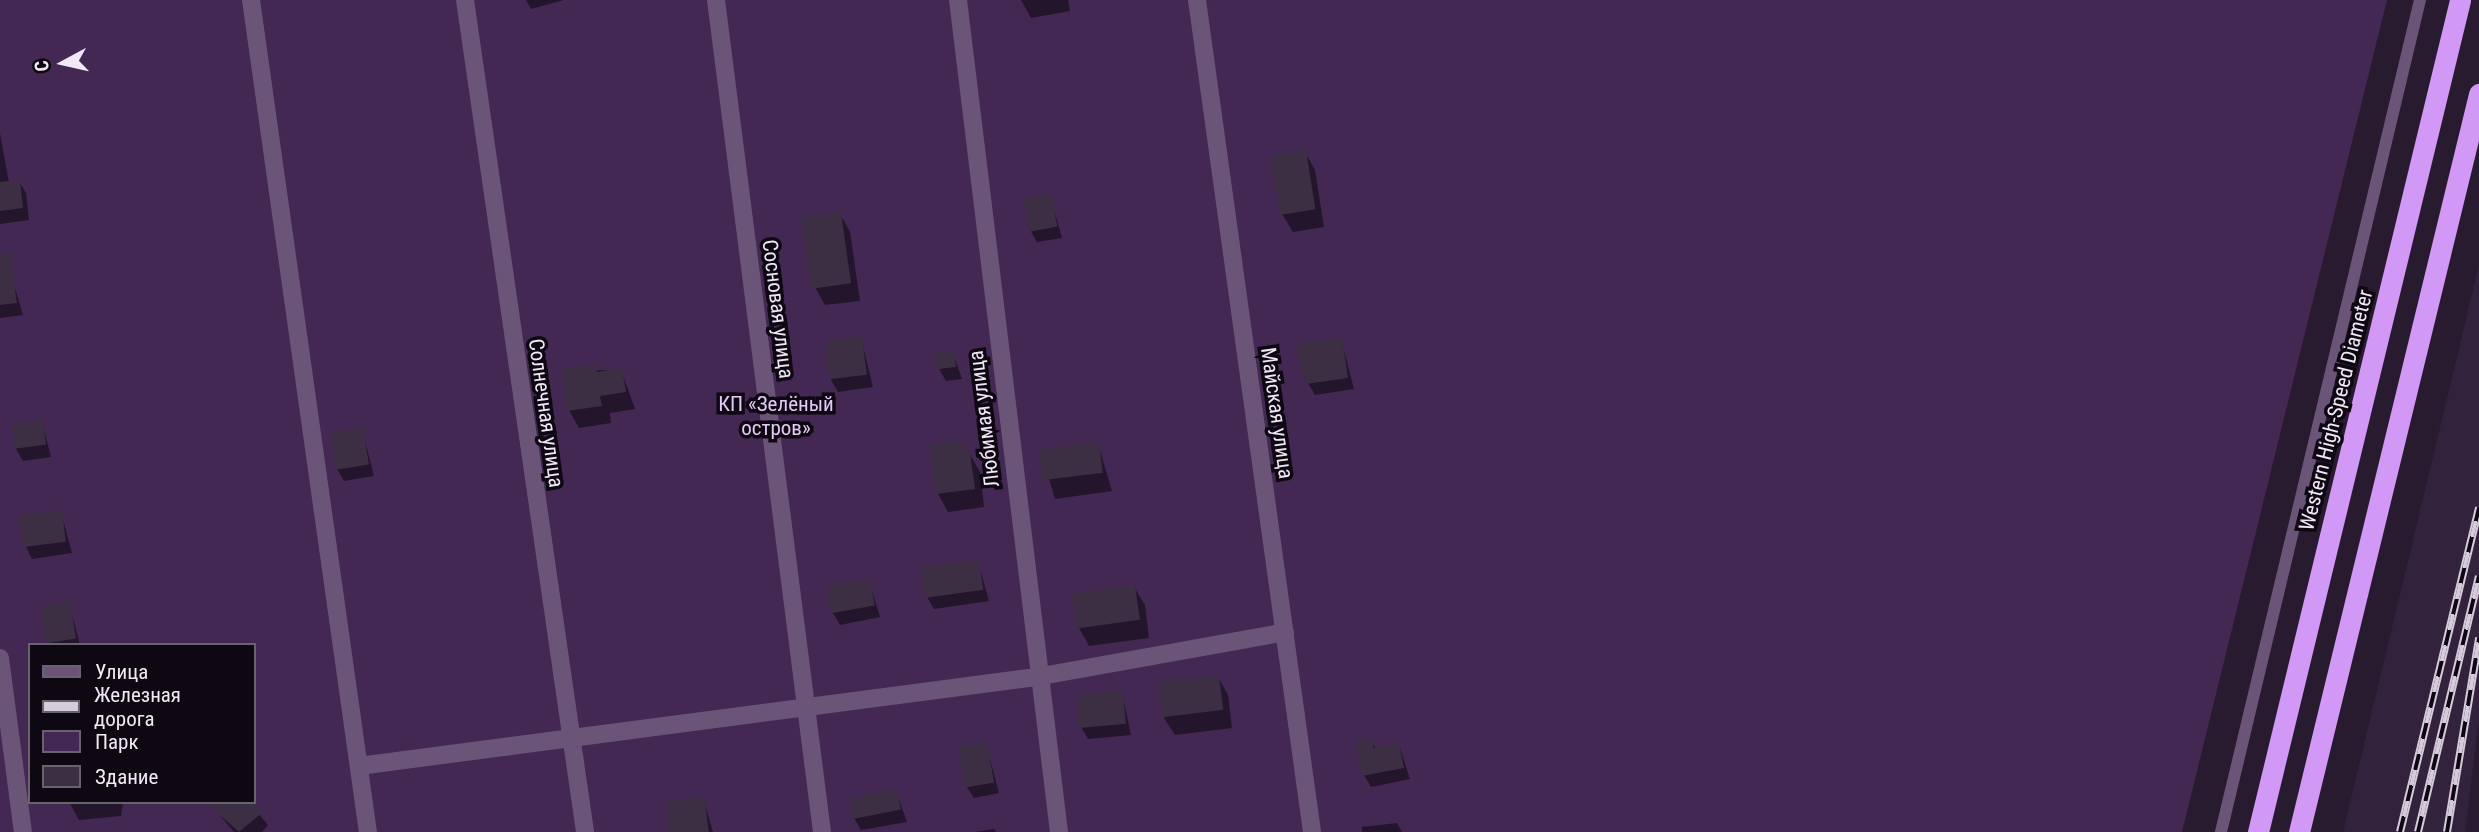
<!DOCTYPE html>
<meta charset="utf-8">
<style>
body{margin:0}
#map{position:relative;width:2479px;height:832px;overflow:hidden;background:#281b2f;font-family:"Roboto Condensed",sans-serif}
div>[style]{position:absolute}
.built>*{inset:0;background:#32223c}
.green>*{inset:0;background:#422852}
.shadow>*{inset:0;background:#0007}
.building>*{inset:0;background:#3c2f44;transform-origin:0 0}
.lane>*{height:12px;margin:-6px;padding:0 6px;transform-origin:6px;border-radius:6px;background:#6a5478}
.street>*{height:18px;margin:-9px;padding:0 9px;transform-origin:9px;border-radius:9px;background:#6a5478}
.highway>*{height:21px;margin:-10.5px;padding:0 10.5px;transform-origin:10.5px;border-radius:10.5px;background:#d298f5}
.rail>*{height:8px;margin-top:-4px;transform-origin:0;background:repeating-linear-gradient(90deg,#0d0811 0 16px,#d5cbda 0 32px);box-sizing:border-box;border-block:2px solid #d5cbda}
span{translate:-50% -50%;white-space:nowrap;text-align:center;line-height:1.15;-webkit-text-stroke:7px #0d0811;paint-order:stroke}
.street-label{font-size:21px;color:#f1e8f6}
.park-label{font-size:21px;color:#e3c9f5}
.legend{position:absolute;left:28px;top:643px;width:228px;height:161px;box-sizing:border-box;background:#0d0811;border:2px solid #68626d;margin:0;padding:9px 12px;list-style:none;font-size:21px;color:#f1e8f6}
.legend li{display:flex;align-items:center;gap:14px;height:35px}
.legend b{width:35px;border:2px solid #68626d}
.north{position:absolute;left:28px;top:28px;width:70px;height:70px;-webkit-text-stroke:5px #0d0811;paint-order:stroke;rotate:262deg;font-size:19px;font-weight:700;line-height:28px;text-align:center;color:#f1e8f6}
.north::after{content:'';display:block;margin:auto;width:24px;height:32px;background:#f1e8f6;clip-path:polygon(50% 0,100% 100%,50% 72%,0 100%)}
</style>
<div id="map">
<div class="built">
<i style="clip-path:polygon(2479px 265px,2479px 718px,2465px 832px,2343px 832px)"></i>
</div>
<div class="green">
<i style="clip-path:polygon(evenodd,0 0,2387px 0,2182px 832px,0 832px,0 0,30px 645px,254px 645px,254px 802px,30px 802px,30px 645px)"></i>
</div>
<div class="shadow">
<i style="clip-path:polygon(526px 0,564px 0,531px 9px)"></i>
<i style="clip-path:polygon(1068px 0,1070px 11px,1031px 18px,1021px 0)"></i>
<i style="clip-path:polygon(0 133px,9px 183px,19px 181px,26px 193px,29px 220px,0 224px)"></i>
<i style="clip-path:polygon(1305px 152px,1315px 170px,1324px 227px,1293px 232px,1282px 214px)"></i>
<i style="clip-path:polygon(1050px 196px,1062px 238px,1037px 242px,1030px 230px)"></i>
<i style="clip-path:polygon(840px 214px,850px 232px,860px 301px,825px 305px,815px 287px)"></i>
<i style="clip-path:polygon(12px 278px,23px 315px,0 318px,0 280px)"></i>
<i style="clip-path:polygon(861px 338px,873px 387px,838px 392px,831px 380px)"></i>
<i style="clip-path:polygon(1341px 339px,1354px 389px,1315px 395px,1308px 383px)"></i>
<i style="clip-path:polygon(953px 353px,962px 379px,946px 381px,939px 369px)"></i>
<i style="clip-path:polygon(621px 370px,635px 409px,610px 413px,611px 423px,579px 428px,569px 410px,563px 371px)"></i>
<i style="clip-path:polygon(42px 422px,51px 457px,23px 461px,16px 449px)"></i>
<i style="clip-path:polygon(362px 429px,374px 476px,344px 481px,337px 469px)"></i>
<i style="clip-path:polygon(1098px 444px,1112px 491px,1055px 499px,1041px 452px)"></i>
<i style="clip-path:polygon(931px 446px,969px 453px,980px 472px,984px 507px,948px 512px,938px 494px)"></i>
<i style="clip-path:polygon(61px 512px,72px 553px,32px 559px,26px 547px)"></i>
<i style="clip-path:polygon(978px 562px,989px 601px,934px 609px,927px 597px)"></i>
<i style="clip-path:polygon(869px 581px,880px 617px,840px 625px,833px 613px)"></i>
<i style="clip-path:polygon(1134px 587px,1145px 605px,1149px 638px,1089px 646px,1079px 628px)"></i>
<i style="clip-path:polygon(69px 603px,80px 645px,48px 645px,47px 643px)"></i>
<i style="clip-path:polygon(1218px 677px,1228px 695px,1232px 728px,1175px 735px,1164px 718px)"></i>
<i style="clip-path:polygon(1122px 693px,1131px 735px,1088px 739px,1081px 727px)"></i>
<i style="clip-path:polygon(1371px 740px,1376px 749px,1399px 745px,1410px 779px,1371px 787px,1364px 775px)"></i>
<i style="clip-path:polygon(986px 744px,999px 793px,974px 798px,967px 787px)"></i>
<i style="clip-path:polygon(896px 791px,907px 822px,861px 830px,854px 818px)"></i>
<i style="clip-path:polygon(703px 798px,713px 832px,672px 832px)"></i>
<i style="clip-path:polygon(69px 802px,123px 802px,121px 816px,79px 820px)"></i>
<i style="clip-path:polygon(249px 802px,268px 825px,262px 832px,234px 832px,214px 808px)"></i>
<i style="clip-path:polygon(1397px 823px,1402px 832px,1362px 832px,1362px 827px)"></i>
<i style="clip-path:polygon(994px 829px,996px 832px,974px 832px)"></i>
</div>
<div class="building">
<i style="left:1306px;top:150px;width:60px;height:36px;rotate:81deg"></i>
<i style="clip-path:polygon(20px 180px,23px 208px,0 211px,0 182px)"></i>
<i style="left:1051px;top:194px;width:33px;height:28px;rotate:79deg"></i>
<i style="left:841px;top:212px;width:72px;height:40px;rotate:82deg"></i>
<i style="clip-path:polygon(10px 252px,17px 303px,0 305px,0 253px)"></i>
<i style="left:862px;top:336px;width:39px;height:38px;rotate:83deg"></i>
<i style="clip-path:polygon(1342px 337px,1348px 378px,1306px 384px,1297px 352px,1301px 343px)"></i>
<i style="left:954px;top:351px;width:16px;height:19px;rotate:83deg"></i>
<i style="clip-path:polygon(596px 364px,597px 372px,622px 368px,626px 392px,600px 396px,602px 406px,567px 411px,561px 369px)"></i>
<i style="left:43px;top:420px;width:25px;height:32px;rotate:83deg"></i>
<i style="left:363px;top:427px;width:38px;height:33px;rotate:81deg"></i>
<i style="clip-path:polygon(958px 440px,970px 452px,975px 489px,936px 494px,929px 444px)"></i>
<i style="left:1099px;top:442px;width:31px;height:61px;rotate:83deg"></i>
<i style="left:62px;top:510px;width:32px;height:43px;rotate:83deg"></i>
<i style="left:979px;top:560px;width:30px;height:59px;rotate:82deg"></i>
<i style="left:870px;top:579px;width:27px;height:44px;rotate:80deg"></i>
<i style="left:1135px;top:585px;width:35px;height:64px;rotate:82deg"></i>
<i style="left:70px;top:601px;width:38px;height:30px;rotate:81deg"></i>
<i style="left:1219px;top:675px;width:35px;height:61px;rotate:83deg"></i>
<i style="left:1123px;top:691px;width:33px;height:47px;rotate:85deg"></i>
<i style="clip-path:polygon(1372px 738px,1374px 748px,1399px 743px,1404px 768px,1362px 776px,1355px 741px)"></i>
<i style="left:987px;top:742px;width:41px;height:29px;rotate:80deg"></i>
<i style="left:897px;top:789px;width:21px;height:49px;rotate:79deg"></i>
<i style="clip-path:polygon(704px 796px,709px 832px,670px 832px,666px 802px)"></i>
<i style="clip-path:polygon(205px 802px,252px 802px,263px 812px,239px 832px)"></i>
</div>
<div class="lane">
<i style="left:2221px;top:832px;width:855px;rotate:-76.55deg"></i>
</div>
<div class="street">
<i style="left:251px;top:0;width:840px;rotate:82deg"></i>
<i style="left:465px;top:0;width:841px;rotate:81.79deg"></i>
<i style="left:716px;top:0;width:839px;rotate:82.74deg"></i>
<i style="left:958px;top:0;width:838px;rotate:83.08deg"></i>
<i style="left:1197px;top:0;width:840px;rotate:82.13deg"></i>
<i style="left:0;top:658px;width:176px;rotate:82.5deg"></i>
<i style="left:359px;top:766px;width:683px;rotate:-7.49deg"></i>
<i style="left:1036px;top:677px;width:253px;rotate:-10.2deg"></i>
</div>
<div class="highway">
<i style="left:2258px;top:832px;width:856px;rotate:-76.35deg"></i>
<i style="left:2299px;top:832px;width:760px;rotate:-76.29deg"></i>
</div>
<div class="rail">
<i style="left:2400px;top:832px;width:334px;rotate:-76.3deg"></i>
<i style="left:2418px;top:832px;width:263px;rotate:-76.6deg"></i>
<i style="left:2447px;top:832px;width:197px;rotate:-80.6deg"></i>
</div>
<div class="street-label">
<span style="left:778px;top:309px;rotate:83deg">Сосновая улица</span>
<span style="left:2336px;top:410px;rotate:-76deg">Western High-Speed Diameter</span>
<span style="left:546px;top:413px;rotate:82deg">Солнечная улица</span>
<span style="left:1277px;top:413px;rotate:82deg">Майская улица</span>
<span style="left:984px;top:419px;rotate:-97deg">Любимая улица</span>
</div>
<div class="park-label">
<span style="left:776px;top:416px">КП «Зелёный<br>остров»</span>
</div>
<ul class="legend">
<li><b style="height:9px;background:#6a5478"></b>Улица</li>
<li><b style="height:9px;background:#d5cbda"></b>Железная дорога</li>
<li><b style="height:19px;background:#422852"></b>Парк</li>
<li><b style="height:19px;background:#3c2f44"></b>Здание</li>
</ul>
<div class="north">С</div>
</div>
